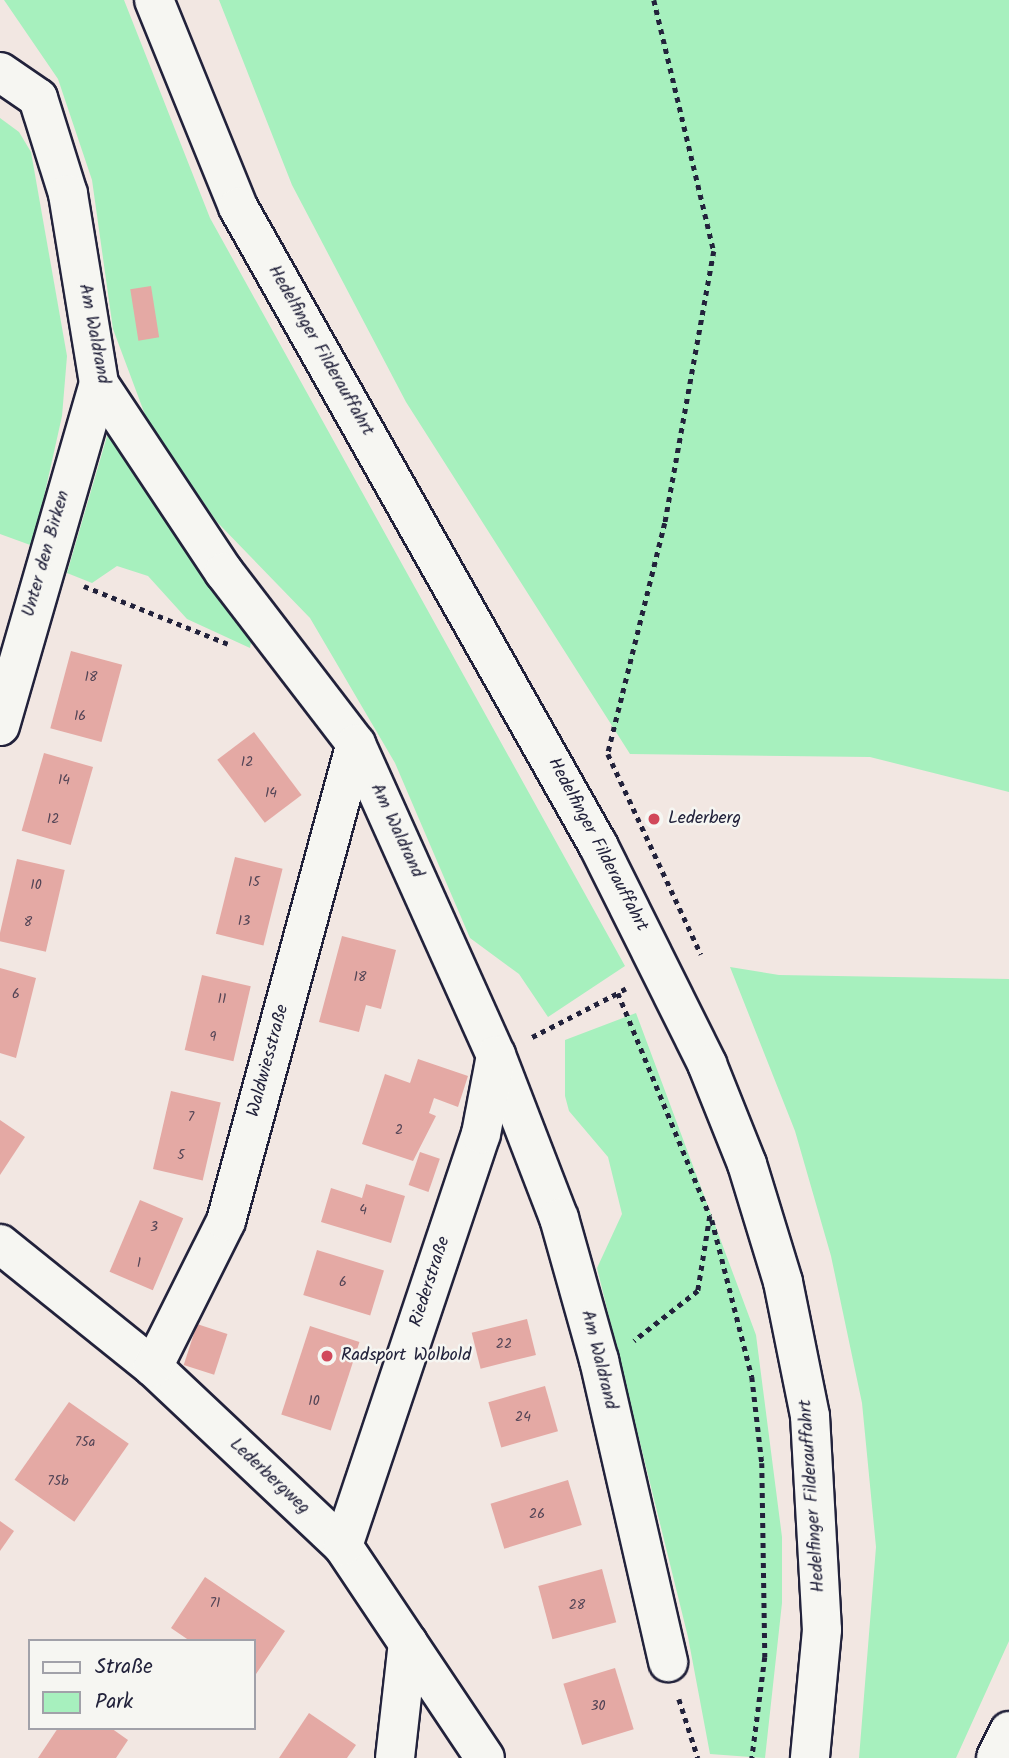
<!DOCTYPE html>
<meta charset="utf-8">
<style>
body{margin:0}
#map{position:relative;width:1009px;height:1758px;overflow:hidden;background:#f2e7e2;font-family:Kalam,sans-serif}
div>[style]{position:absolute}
.green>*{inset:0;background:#a7f0be}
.building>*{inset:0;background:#e4a9a4;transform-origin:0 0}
.path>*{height:4.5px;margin-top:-2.25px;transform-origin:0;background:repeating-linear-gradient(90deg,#22223b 0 5px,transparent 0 10px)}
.roads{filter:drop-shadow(2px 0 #22223b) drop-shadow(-2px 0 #22223b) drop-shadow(0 2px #22223b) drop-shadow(0 -2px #22223b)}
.minor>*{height:38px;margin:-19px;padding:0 19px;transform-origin:19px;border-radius:19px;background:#f6f6f2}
.major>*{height:38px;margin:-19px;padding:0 19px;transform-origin:19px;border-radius:19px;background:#f6f6f2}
.dots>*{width:19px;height:19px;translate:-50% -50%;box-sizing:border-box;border:4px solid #f6f6f2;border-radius:50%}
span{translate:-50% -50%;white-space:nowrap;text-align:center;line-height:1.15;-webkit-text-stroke:5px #f6f6f2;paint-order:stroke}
.number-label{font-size:14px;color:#524455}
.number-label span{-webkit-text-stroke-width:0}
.street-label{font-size:18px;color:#22223b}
.poi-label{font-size:18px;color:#22223b}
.left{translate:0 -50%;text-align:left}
.legend{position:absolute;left:28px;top:1639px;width:228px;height:91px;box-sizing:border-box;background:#f6f6f2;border:2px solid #a1a1a9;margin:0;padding:9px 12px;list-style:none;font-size:21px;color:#22223b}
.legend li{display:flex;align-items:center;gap:14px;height:35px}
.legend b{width:35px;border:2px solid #a1a1a9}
</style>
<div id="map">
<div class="green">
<i style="clip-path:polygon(4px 0,124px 0,210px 218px,625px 966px,548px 1017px,519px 974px,470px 938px,395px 763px,310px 618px,217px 522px,147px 420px,113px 329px,92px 180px,58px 79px)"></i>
<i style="clip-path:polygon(219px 0,1009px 0,1009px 792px,870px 757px,630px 754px,406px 402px,292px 185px)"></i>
<i style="clip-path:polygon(0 118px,19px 132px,31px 152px,67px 356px,62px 416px,33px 546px,0 534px)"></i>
<i style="clip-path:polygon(110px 426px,252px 637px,250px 648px,187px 619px,148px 576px,117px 566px,92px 583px,67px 573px)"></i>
<i style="clip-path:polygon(730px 967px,779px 975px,1009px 979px,1009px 1641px,956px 1758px,859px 1758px,876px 1547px,862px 1403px,831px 1256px,795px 1131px)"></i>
<i style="clip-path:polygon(636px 1013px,756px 1335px,782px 1537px,782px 1603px,765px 1758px,710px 1754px,688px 1637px,597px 1268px,622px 1214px,608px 1157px,569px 1111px,565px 1096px,565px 1040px)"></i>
</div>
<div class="building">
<i style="left:151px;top:286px;width:52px;height:21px;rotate:81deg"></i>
<i style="left:71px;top:651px;width:53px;height:80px;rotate:15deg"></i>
<i style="left:254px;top:732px;width:79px;height:46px;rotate:53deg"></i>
<i style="left:44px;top:753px;width:51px;height:81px;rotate:16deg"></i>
<i style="left:235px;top:857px;width:49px;height:79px;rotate:14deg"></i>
<i style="left:17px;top:859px;width:49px;height:84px;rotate:13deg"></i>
<i style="clip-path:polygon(342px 936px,396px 950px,381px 1009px,366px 1005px,359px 1032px,319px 1022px)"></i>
<i style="clip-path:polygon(0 968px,36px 978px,16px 1058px,0 1053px)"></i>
<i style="left:202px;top:975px;width:50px;height:77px;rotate:13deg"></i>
<i style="clip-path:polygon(418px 1059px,468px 1076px,458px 1107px,434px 1098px,429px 1113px,436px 1116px,413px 1161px,362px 1144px,385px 1074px,410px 1083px)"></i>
<i style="left:171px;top:1091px;width:51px;height:80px;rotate:13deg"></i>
<i style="clip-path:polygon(0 1120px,25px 1137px,0 1175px)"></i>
<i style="left:420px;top:1152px;width:21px;height:35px;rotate:19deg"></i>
<i style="clip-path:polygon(366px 1184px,405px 1196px,391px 1243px,321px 1222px,331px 1188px,362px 1198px)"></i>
<i style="left:140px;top:1200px;width:47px;height:78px;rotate:23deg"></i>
<i style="left:317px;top:1250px;width:70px;height:47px;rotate:17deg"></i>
<i style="left:527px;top:1319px;width:37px;height:57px;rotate:76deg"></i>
<i style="left:197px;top:1324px;width:32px;height:43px;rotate:18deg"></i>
<i style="left:310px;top:1326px;width:52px;height:93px;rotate:18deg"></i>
<i style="left:545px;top:1386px;width:47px;height:59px;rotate:74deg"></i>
<i style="left:69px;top:1402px;width:73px;height:95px;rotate:35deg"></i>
<i style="left:568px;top:1480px;width:47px;height:81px;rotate:73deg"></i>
<i style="clip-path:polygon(0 1521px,14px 1531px,0 1551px)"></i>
<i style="left:602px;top:1569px;width:55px;height:66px;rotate:75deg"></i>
<i style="clip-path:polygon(205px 1577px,285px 1631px,254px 1677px,254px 1641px,190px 1641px,171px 1628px)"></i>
<i style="left:615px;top:1668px;width:64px;height:54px;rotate:73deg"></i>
<i style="clip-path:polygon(309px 1713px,356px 1745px,347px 1758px,279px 1758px)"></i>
<i style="clip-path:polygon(58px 1728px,111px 1728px,128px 1740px,116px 1758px,38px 1758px)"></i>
</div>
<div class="path">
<i style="left:654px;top:0;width:258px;rotate:76.6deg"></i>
<i style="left:714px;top:251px;width:276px;rotate:100.2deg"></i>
<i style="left:665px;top:523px;width:238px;rotate:103.9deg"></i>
<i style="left:608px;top:754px;width:221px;rotate:65.1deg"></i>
<i style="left:84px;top:586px;width:155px;rotate:21.9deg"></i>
<i style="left:626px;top:989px;width:9px;rotate:153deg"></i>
<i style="left:618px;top:993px;width:241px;rotate:67.6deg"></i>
<i style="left:710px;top:1216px;width:76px;rotate:99.1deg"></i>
<i style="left:698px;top:1291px;width:81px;rotate:142deg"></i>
<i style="left:532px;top:1037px;width:97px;rotate:-27.1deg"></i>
<i style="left:712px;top:1220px;width:162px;rotate:75.7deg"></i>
<i style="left:752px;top:1377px;width:87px;rotate:83.4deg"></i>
<i style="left:762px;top:1463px;width:194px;rotate:89.1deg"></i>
<i style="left:765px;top:1657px;width:102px;rotate:97.3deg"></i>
<i style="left:679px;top:1699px;width:62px;rotate:72.1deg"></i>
</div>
<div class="roads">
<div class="minor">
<i style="left:0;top:72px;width:46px;rotate:34.4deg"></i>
<i style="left:38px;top:98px;width:101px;rotate:72.6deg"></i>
<i style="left:68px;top:194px;width:193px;rotate:80.7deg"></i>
<i style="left:99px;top:384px;width:226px;rotate:56.4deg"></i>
<i style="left:224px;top:572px;width:217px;rotate:52.5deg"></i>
<i style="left:356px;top:744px;width:341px;rotate:65.8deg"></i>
<i style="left:496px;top:1055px;width:175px;rotate:68.9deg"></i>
<i style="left:559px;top:1218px;width:148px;rotate:74.3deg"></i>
<i style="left:599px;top:1360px;width:310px;rotate:77.1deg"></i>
<i style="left:0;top:726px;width:356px;rotate:-73.9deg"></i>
<i style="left:0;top:1244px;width:196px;rotate:38.8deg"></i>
<i style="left:153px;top:1367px;width:261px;rotate:43.3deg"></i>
<i style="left:343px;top:1546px;width:255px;rotate:56.2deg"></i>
<i style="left:153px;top:1367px;width:163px;rotate:-63.4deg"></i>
<i style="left:226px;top:1221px;width:494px;rotate:-74.8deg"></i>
<i style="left:343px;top:1546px;width:434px;rotate:-71.5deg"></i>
<i style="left:481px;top:1134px;width:80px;rotate:-79.2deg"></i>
<i style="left:395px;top:1758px;width:116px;rotate:-83.6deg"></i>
</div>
<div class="major">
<i style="left:154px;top:0;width:223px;rotate:67.9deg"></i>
<i style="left:238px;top:207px;width:733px;rotate:60.57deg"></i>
<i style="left:598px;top:845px;width:245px;rotate:63.5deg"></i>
<i style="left:707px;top:1064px;width:108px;rotate:68.2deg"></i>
<i style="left:747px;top:1164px;width:123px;rotate:73deg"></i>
<i style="left:783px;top:1282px;width:137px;rotate:78.6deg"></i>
<i style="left:810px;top:1416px;width:214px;rotate:86.8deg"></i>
<i style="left:822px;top:1630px;width:129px;rotate:95.4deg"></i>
<i style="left:996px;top:1758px;width:30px;rotate:-64deg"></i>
</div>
</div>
<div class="dots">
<i style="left:654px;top:819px;background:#d1495b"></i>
<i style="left:327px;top:1356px;background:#d1495b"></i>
</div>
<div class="number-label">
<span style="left:91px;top:677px">18</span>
<span style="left:80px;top:716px">16</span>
<span style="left:247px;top:762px">12</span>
<span style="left:64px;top:780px">14</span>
<span style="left:271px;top:793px">14</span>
<span style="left:53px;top:819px">12</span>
<span style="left:254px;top:882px">15</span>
<span style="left:36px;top:885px">10</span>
<span style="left:244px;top:921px">13</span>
<span style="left:28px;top:922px">8</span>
<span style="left:360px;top:977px">18</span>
<span style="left:16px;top:994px">6</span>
<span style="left:222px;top:999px">11</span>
<span style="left:213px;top:1037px">9</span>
<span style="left:191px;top:1117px">7</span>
<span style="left:399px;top:1130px">2</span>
<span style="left:181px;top:1155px">5</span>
<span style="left:363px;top:1210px">4</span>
<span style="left:154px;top:1227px">3</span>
<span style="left:139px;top:1263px">1</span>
<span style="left:343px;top:1282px">6</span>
<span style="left:504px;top:1344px">22</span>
<span style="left:314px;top:1401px">10</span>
<span style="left:523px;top:1417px">24</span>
<span style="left:85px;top:1442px">75a</span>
<span style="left:58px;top:1481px">75b</span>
<span style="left:537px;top:1514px">26</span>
<span style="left:215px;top:1603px">71</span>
<span style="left:577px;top:1605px">28</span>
<span style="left:598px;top:1706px">30</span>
</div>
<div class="street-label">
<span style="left:93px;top:334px;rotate:79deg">Am Waldrand</span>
<span style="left:320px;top:351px;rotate:60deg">Hedelfinger Filderauffahrt</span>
<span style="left:47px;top:554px;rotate:-74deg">Unter den Birken</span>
<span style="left:396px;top:831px;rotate:65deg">Am Waldrand</span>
<span style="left:597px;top:845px;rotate:62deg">Hedelfinger Filderauffahrt</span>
<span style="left:269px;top:1061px;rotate:-75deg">Waldwiesstraße</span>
<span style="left:431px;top:1282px;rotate:-72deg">Riederstraße</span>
<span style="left:598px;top:1360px;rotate:76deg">Am Waldrand</span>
<span style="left:269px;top:1477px;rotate:43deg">Lederbergweg</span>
<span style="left:813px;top:1496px;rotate:-94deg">Hedelfinger Filderauffahrt</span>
</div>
<div class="poi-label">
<span class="left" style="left:668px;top:819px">Lederberg</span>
<span class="left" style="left:341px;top:1356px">Radsport Wolbold</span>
</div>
<ul class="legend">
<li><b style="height:9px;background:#f6f6f2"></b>Straße</li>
<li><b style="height:19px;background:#a7f0be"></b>Park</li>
</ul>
</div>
